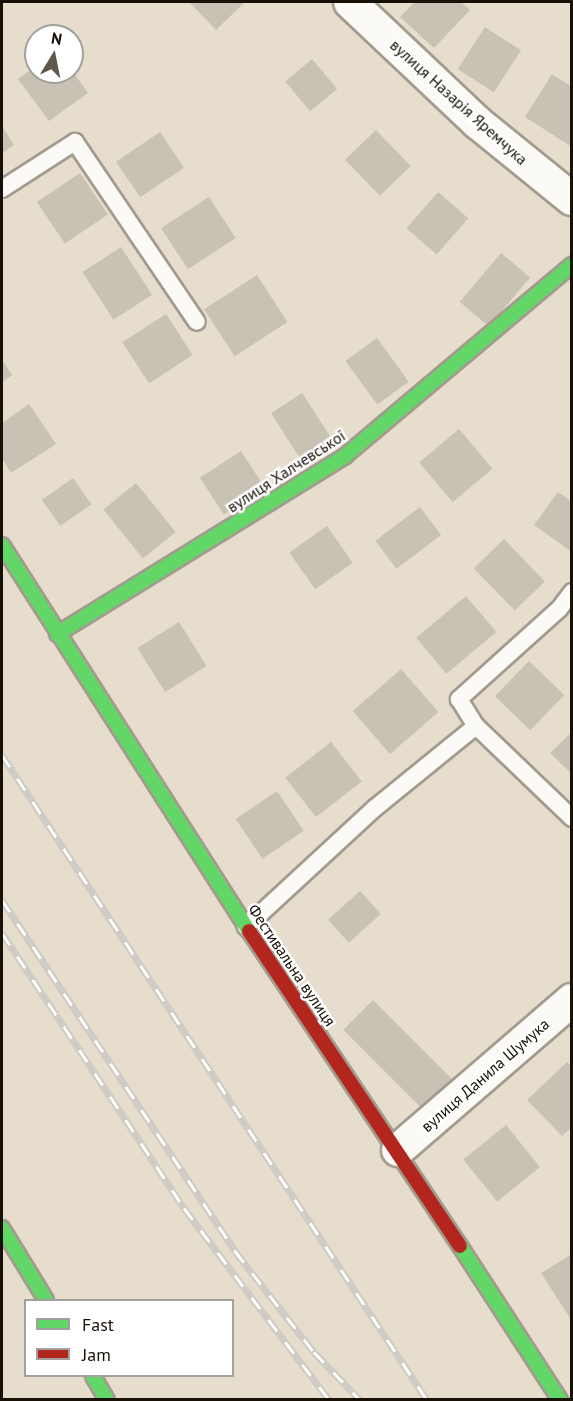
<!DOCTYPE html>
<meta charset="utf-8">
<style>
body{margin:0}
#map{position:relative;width:573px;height:1401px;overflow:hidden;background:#e6ddcc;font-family:"PT Sans",sans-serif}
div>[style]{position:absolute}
.building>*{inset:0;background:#c8c2b4;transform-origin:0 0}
.roads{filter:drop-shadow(2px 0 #a29b8e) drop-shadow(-2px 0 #a29b8e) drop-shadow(0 2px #a29b8e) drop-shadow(0 -2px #a29b8e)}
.lane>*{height:16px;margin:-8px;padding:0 8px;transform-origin:8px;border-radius:8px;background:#fbfaf7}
.street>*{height:32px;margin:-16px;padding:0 16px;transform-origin:16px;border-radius:16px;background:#fbfaf7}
.fast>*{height:14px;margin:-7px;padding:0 7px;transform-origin:7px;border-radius:7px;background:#63d668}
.jam>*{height:14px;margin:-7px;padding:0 7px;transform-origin:7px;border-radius:7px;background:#b3261e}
.rail>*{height:7px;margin-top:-3.5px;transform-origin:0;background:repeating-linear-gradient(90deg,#fff 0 14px,#cdcbc6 0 28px);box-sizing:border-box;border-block:2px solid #cdcbc6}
span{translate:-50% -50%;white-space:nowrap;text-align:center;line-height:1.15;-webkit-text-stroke:5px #fff;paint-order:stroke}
.street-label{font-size:16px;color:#171107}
.frame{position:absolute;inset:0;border:3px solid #171107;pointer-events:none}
.legend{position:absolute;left:24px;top:1299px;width:210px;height:78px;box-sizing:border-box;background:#fff;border:2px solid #a2a09c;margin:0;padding:8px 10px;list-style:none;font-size:18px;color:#171107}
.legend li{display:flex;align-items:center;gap:12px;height:30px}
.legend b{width:30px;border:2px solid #a2a09c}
.north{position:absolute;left:24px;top:24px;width:60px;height:60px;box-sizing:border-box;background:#fff;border:2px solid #a2a09c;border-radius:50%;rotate:10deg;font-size:16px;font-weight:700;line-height:24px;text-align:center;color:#171107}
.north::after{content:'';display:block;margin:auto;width:21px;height:27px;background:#5f584c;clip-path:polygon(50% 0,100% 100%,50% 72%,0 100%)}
</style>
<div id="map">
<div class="building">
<i style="clip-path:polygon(189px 2px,245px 2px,216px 30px)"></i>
<i style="clip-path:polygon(415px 2px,461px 2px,470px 10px,434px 48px,400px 17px)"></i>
<i style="left:485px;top:27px;width:43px;height:50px;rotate:33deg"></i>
<i style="left:312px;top:59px;width:39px;height:35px;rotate:50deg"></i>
<i style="clip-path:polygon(36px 66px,36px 72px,73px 72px,88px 93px,49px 121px,18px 79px)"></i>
<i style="clip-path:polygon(552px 74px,572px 87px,572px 147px,525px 117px)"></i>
<i style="clip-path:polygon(2px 126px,14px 145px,2px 153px)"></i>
<i style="left:376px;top:130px;width:50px;height:43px;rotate:46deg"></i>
<i style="left:160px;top:132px;width:43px;height:53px;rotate:56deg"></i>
<i style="left:80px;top:173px;width:50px;height:52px;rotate:56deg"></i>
<i style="left:438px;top:192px;width:40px;height:48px;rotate:41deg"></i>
<i style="left:209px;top:197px;width:49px;height:57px;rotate:57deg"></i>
<i style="left:121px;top:247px;width:57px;height:46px;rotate:57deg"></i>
<i style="left:501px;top:253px;width:38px;height:64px;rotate:40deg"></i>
<i style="left:257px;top:275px;width:56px;height:63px;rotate:57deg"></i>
<i style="left:166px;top:314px;width:49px;height:52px;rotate:57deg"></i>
<i style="left:377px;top:338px;width:54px;height:39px;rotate:54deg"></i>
<i style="clip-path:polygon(2px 360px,12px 375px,2px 382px)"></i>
<i style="left:302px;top:393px;width:59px;height:37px;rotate:57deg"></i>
<i style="clip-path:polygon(29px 404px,56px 444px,11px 473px,2px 458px,2px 423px)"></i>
<i style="left:459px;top:429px;width:52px;height:52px;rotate:50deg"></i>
<i style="left:241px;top:451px;width:44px;height:49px;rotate:57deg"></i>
<i style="left:73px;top:478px;width:32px;height:38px;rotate:55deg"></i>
<i style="left:136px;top:483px;width:63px;height:42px;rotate:51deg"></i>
<i style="clip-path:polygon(558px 492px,572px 502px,572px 552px,534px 525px)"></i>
<i style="left:420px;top:507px;width:35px;height:56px;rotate:53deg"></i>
<i style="left:327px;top:526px;width:45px;height:46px;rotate:55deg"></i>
<i style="left:504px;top:539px;width:59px;height:42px;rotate:46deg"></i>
<i style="left:466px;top:596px;width:47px;height:65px;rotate:50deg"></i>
<i style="left:179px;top:622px;width:52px;height:49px;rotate:58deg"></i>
<i style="left:529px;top:661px;width:49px;height:49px;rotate:44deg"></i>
<i style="left:401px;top:669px;width:57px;height:64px;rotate:49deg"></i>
<i style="clip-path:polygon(572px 732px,572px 774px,550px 753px)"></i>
<i style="left:331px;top:742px;width:50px;height:58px;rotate:52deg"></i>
<i style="left:277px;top:791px;width:48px;height:50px;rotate:56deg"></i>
<i style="left:360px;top:891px;width:31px;height:43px;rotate:48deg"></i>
<i style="left:373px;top:1000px;width:112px;height:42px;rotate:45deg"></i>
<i style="clip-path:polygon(567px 1062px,572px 1067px,572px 1127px,562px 1136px,527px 1100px)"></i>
<i style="left:506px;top:1125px;width:54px;height:55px;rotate:51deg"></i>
<i style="clip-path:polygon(572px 1254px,572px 1321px,541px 1273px)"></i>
</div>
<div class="roads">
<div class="lane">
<i style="left:2px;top:189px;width:87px;rotate:-32.8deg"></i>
<i style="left:75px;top:142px;width:217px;rotate:55.9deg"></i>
<i style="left:572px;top:592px;width:21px;rotate:127deg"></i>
<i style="left:559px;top:609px;width:135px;rotate:138deg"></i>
<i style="left:459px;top:699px;width:32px;rotate:58deg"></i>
<i style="left:476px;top:726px;width:133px;rotate:43.8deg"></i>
<i style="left:246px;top:927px;width:176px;rotate:-42.7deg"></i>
<i style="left:375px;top:808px;width:130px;rotate:-39.1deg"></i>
</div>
<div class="street">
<i style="left:350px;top:2px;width:176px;rotate:43.4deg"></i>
<i style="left:478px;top:123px;width:121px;rotate:39deg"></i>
<i style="left:398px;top:1150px;width:230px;rotate:-40.8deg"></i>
</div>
<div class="fast">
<i style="left:2px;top:545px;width:458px;rotate:57.4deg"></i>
<i style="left:57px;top:634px;width:339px;rotate:-31.7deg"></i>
<i style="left:345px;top:456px;width:297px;rotate:-40.1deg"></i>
<i style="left:2px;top:1228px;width:84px;rotate:58.6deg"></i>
<i style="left:460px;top:1246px;width:184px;rotate:57deg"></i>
<i style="left:93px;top:1376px;width:28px;rotate:60deg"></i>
</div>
<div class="jam">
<i style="left:249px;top:931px;width:379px;rotate:56.2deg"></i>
</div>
</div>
<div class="rail">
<i style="left:2px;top:755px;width:772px;rotate:56.62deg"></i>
<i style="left:2px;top:900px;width:421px;rotate:56.4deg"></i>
<i style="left:235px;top:1251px;width:128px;rotate:52deg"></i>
<i style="left:314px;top:1352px;width:66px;rotate:46.2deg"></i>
<i style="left:2px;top:933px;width:330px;rotate:56.5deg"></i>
<i style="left:184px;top:1208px;width:241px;rotate:52.9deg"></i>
</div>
<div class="street-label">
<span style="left:459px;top:102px;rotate:42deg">вулиця Назарія Яремчука</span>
<span style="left:286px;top:471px;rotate:-33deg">вулиця Халчевської</span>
<span style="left:292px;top:965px;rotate:56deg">Фестивальна вулиця</span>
<span style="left:485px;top:1075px;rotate:-41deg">вулиця Данила Шумука</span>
</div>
<div class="frame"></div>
<ul class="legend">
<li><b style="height:8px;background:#63d668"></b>Fast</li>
<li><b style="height:8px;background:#b3261e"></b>Jam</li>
</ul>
<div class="north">N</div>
</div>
